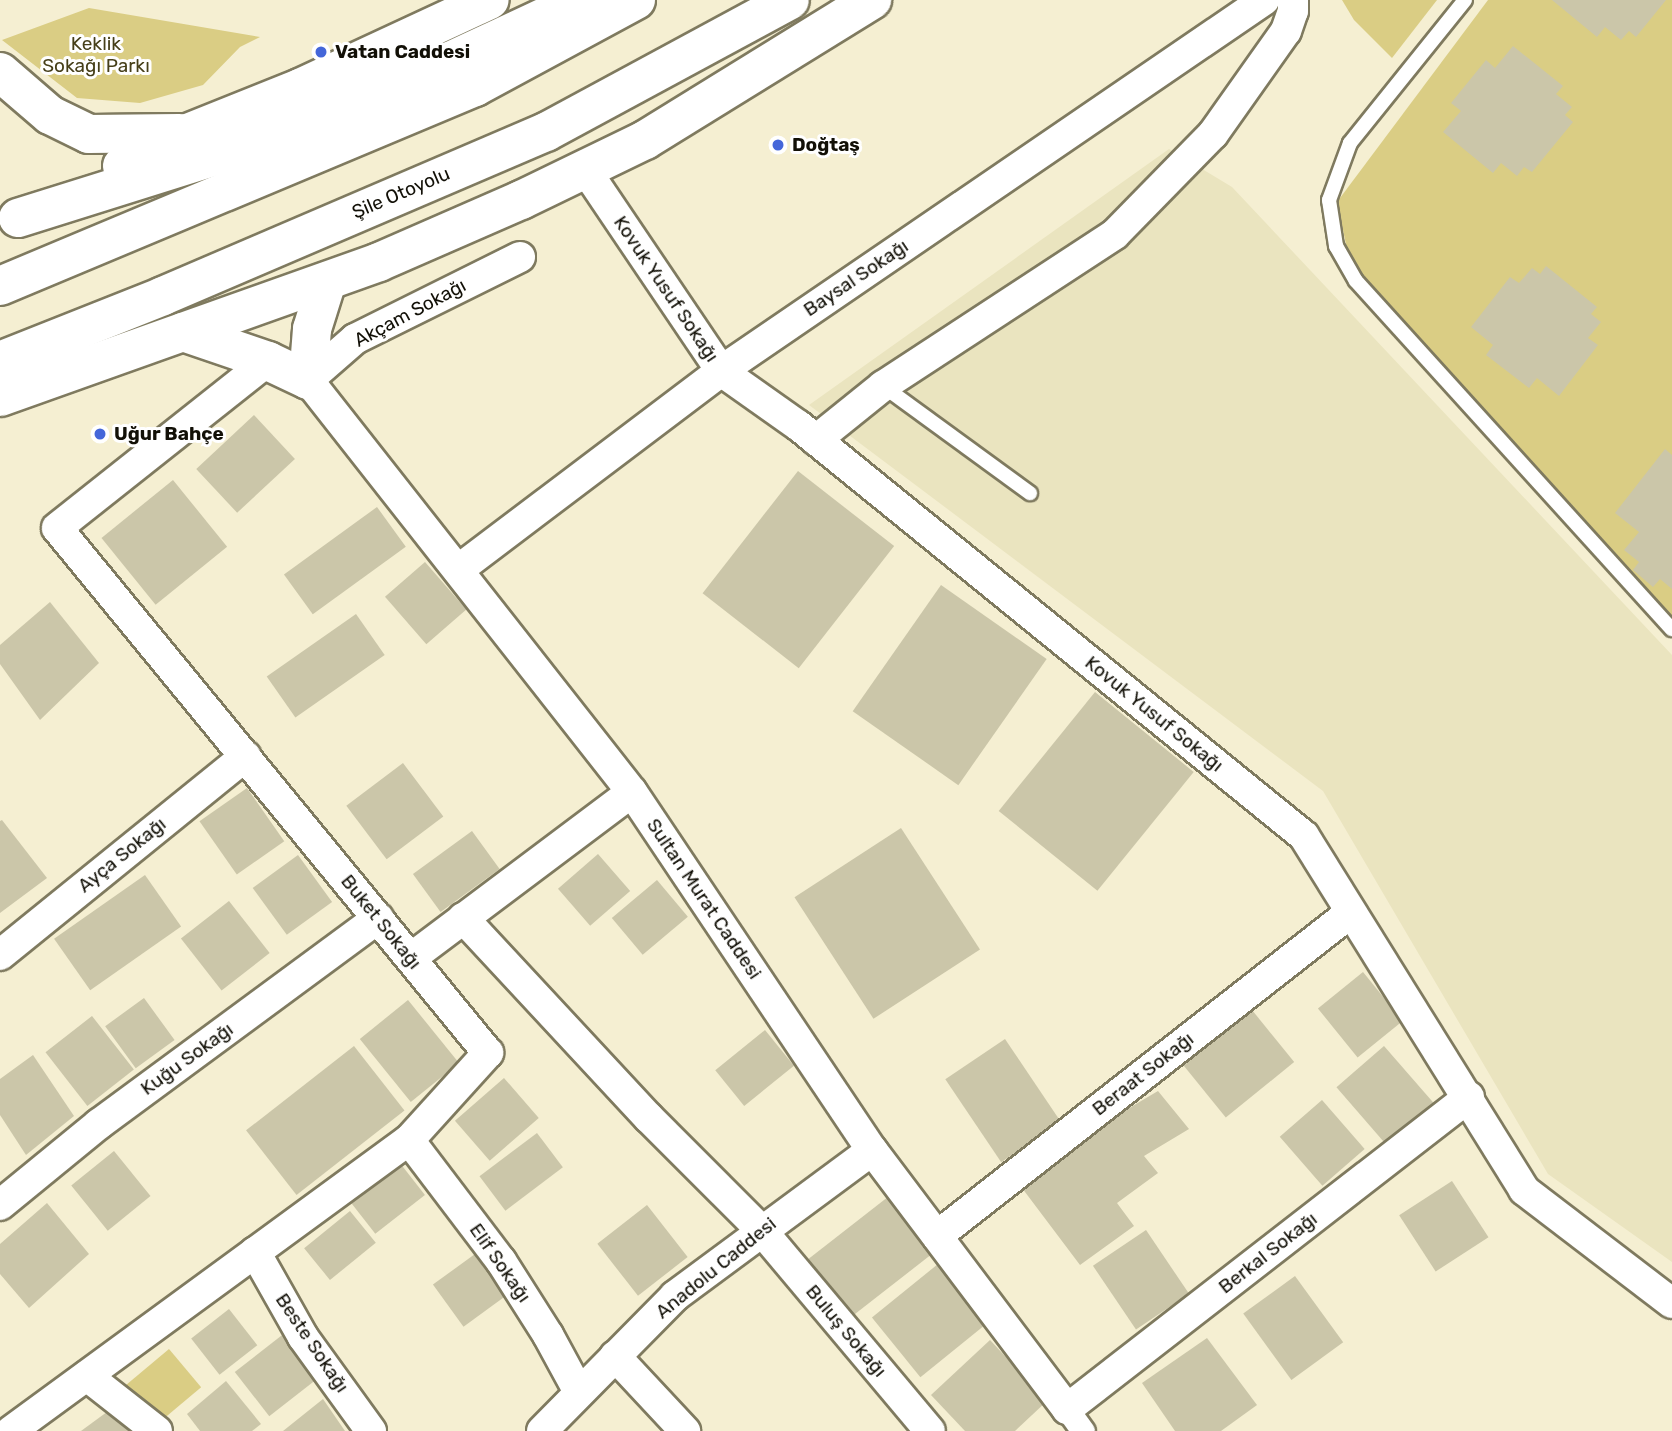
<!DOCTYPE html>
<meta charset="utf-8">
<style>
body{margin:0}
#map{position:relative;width:1672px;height:1431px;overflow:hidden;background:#f5efd2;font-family:Rubik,sans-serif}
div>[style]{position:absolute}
.built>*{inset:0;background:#eae4bf}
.green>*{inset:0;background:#dacd84;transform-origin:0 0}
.building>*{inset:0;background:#cbc6a9;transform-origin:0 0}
.roads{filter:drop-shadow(2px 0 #7f7a5f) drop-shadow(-2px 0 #7f7a5f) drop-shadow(0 2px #7f7a5f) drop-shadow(0 -2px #7f7a5f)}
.service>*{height:14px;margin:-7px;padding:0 7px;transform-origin:7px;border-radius:7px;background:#fff}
.pedestrian>*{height:23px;margin:-11.5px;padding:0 11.5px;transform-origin:11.5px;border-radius:11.5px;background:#fff}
.minor>*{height:30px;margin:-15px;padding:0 15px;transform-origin:15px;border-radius:15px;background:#fff}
.trunk>*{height:38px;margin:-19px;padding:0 19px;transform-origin:19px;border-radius:19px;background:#fff}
.dots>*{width:19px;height:19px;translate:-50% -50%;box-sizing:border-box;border:4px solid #fff;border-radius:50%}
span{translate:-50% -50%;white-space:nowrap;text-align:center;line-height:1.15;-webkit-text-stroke:6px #fff;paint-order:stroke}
.park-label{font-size:19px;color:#463f19}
.poi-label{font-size:19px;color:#121007;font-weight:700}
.left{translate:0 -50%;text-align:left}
.street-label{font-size:19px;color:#121007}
</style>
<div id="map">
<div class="built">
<i style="clip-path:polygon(1169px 149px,1232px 187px,1672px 655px,1672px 1262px,1548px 1174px,1323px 791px,809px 405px)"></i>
</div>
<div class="green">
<i style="clip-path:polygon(1342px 0,1437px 0,1392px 58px,1354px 20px)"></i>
<i style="clip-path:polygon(1488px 0,1672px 0,1672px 620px,1369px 286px,1347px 249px,1337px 202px)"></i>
<i style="clip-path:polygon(89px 8px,260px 37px,240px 47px,203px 85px,140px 103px,77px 98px,2px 40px)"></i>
<i style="left:169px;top:1349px;width:50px;height:58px;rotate:50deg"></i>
</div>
<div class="building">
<i style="clip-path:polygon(1552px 0,1666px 0,1636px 37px,1629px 31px,1621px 40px,1605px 27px,1597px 37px)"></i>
<i style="clip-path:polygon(1513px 46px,1563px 86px,1556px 94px,1572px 107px,1565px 115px,1573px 122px,1532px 172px,1524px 167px,1517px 176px,1501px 163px,1493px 173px,1443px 132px,1461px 111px,1451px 103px,1486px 60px,1495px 68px)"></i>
<i style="clip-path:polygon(1546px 266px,1597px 307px,1591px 314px,1601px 322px,1588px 338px,1598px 345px,1559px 396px,1537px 378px,1529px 388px,1486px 355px,1493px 345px,1471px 327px,1510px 277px,1519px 283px,1532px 268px,1540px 274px)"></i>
<i style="left:254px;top:415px;width:60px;height:79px;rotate:47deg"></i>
<i style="clip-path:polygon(1665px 449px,1672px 455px,1672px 589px,1660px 579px,1653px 587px,1633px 570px,1639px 562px,1624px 550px,1639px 532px,1615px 513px)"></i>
<i style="left:798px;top:471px;width:122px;height:155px;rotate:38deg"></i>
<i style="left:173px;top:480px;width:86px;height:92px;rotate:51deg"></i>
<i style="left:377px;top:507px;width:49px;height:115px;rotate:54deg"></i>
<i style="left:425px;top:562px;width:63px;height:53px;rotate:49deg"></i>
<i style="left:941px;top:585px;width:129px;height:154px;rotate:35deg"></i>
<i style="clip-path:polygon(50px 602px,99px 663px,40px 720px,0 664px,0 645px)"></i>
<i style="left:356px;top:614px;width:50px;height:109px;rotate:55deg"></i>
<i style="left:1095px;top:692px;width:127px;height:153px;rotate:39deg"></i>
<i style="left:403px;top:763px;width:67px;height:71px;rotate:53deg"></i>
<i style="left:247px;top:788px;width:65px;height:58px;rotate:55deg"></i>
<i style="clip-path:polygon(2px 820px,47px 878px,0 913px,0 821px)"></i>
<i style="left:901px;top:828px;width:145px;height:127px;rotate:57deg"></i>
<i style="left:472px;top:831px;width:47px;height:73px;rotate:54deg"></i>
<i style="left:598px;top:854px;width:49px;height:53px;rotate:49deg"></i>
<i style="left:298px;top:855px;width:58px;height:56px;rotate:54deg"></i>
<i style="left:145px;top:875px;width:63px;height:111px;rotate:55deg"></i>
<i style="left:657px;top:880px;width:48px;height:59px;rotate:50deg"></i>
<i style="left:229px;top:901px;width:66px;height:61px;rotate:52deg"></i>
<i style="left:1363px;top:972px;width:63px;height:58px;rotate:51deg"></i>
<i style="left:144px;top:998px;width:52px;height:48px;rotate:54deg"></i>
<i style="left:408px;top:1000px;width:81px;height:62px;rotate:51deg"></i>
<i style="left:1252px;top:1010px;width:67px;height:88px;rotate:51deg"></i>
<i style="left:92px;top:1016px;width:68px;height:59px;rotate:52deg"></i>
<i style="left:765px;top:1030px;width:46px;height:64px;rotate:51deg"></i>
<i style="left:1005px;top:1039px;width:100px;height:72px;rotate:56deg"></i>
<i style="left:354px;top:1046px;width:82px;height:137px;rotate:52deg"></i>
<i style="left:1384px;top:1046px;width:77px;height:63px;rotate:49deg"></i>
<i style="clip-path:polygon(33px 1055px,74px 1116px,26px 1155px,0 1115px,0 1079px)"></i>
<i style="left:504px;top:1078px;width:53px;height:65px;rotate:49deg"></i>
<i style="clip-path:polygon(1158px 1091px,1189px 1129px,1144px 1156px,1158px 1173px,1117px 1203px,1134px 1226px,1080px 1265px,1022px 1188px,1114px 1117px)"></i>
<i style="left:1322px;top:1100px;width:65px;height:56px;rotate:49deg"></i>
<i style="left:537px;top:1133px;width:43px;height:72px;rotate:53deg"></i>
<i style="left:114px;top:1151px;width:58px;height:55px;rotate:51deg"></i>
<i style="left:396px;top:1158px;width:47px;height:63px;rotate:52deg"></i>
<i style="left:1452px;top:1181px;width:67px;height:63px;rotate:57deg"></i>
<i style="left:893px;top:1193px;width:72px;height:111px;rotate:52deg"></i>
<i style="clip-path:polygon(47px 1203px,89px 1254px,29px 1308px,0 1274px,0 1244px)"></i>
<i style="left:647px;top:1205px;width:66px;height:63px;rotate:52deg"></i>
<i style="left:350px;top:1211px;width:41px;height:59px;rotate:51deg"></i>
<i style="left:1146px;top:1230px;width:77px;height:64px;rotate:56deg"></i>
<i style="left:475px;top:1254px;width:52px;height:52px;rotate:54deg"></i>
<i style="left:938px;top:1264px;width:77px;height:85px;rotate:51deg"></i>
<i style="left:1295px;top:1276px;width:82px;height:64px;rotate:54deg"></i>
<i style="left:229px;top:1309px;width:46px;height:48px;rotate:52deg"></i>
<i style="left:286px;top:1332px;width:56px;height:65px;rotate:52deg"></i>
<i style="clip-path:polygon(1207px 1338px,1257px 1405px,1221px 1431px,1175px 1431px,1142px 1383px)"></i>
<i style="clip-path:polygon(990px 1340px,1047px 1401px,1015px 1431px,965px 1431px,931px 1395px)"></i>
<i style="clip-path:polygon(226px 1381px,261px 1424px,252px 1431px,200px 1431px,187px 1414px)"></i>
<i style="clip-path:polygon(323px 1399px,345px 1431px,283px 1431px)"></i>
<i style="clip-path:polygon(111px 1409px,131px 1431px,81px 1431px)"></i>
</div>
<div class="roads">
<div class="service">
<i style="left:1465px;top:0;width:184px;rotate:128.8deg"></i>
<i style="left:1350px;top:143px;width:61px;rotate:110.2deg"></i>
<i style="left:1329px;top:200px;width:47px;rotate:81.3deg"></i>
<i style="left:1336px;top:246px;width:40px;rotate:60.3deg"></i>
<i style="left:1356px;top:281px;width:470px;rotate:47.8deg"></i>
<i style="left:883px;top:386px;width:182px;rotate:36.1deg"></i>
</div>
<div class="pedestrian">
<i style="left:1067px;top:1409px;width:27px;rotate:54deg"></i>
</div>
<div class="minor">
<i style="left:585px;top:169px;width:244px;rotate:56deg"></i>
<i style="left:721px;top:371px;width:95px;rotate:35.2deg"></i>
<i style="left:799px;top:426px;width:650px;rotate:39.07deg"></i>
<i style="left:1304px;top:836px;width:417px;rotate:58.1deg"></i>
<i style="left:1524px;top:1190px;width:186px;rotate:37.4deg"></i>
<i style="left:520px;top:257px;width:184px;rotate:153.6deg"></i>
<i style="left:355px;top:339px;width:62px;rotate:138.9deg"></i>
<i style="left:308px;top:380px;width:524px;rotate:51.82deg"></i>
<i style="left:632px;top:792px;width:431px;rotate:56.2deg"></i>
<i style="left:872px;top:1150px;width:324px;rotate:53deg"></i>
<i style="left:1067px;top:1409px;width:509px;rotate:-37.82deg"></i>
<i style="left:816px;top:440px;width:86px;rotate:-38.9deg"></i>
<i style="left:883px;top:386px;width:277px;rotate:-33.2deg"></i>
<i style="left:1115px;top:234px;width:140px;rotate:-45.6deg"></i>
<i style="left:1213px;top:134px;width:126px;rotate:-54.7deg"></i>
<i style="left:1286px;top:31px;width:21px;rotate:-71deg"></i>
<i style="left:1293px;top:11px;width:11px;rotate:-90deg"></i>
<i style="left:458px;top:570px;width:330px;rotate:-37.1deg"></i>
<i style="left:721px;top:371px;width:658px;rotate:-34.34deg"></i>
<i style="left:463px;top:918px;width:273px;rotate:47.1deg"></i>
<i style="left:649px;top:1118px;width:160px;rotate:45deg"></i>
<i style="left:762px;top:1231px;width:261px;rotate:50deg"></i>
<i style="left:0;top:955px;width:316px;rotate:-39deg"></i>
<i style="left:411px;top:958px;width:276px;rotate:-36.9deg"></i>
<i style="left:409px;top:1140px;width:152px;rotate:52.8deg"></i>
<i style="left:501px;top:1261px;width:88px;rotate:57.6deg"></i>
<i style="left:548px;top:1335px;width:65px;rotate:61.5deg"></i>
<i style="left:0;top:1205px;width:128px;rotate:-39.3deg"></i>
<i style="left:99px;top:1124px;width:347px;rotate:-36.4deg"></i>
<i style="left:937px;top:1236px;width:524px;rotate:-38.03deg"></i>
<i style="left:255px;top:1252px;width:98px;rotate:60.5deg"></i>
<i style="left:303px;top:1337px;width:116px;rotate:54.1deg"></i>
<i style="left:615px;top:1356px;width:103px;rotate:47deg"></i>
<i style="left:87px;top:1376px;width:89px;rotate:38.2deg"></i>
<i style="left:11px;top:1431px;width:493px;rotate:-36.2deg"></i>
<i style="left:409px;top:1140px;width:118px;rotate:-47.8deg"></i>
<i style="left:488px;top:1053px;width:679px;rotate:-129.38deg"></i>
<i style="left:57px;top:528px;width:269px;rotate:-38.4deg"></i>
<i style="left:542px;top:1431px;width:190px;rotate:-45.4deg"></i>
<i style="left:675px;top:1296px;width:245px;rotate:-36.5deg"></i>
</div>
<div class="trunk">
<i style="left:0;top:72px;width:66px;rotate:40.7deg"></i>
<i style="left:50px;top:115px;width:43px;rotate:26deg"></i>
<i style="left:89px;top:134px;width:90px;rotate:-0.6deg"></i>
<i style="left:122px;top:166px;width:74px;rotate:-26.6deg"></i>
<i style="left:188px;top:133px;width:121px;rotate:-21.9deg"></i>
<i style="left:300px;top:88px;width:209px;rotate:-24.9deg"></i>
<i style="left:18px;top:218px;width:237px;rotate:-17.4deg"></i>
<i style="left:244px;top:147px;width:223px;rotate:-22.7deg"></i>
<i style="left:450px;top:61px;width:145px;rotate:-25deg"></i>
<i style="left:0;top:286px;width:515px;rotate:-22.73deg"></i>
<i style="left:475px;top:87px;width:183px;rotate:-28.4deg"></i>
<i style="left:183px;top:332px;width:90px;rotate:18.8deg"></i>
<i style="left:268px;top:361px;width:44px;rotate:25.4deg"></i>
<i style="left:308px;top:380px;width:51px;rotate:-85.5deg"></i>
<i style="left:312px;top:329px;width:50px;rotate:-72.6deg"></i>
<i style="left:0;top:361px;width:175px;rotate:-21.7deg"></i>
<i style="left:163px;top:296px;width:417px;rotate:-23.2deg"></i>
<i style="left:546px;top:132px;width:277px;rotate:-28.4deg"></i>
<i style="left:0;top:397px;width:402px;rotate:-19.6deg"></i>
<i style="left:379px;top:262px;width:155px;rotate:-23.6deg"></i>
<i style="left:521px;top:200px;width:138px;rotate:-25.8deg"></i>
<i style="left:645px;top:140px;width:267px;rotate:-31.7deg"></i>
</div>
</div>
<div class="dots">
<i style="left:321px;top:52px;background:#4466d9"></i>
<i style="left:778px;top:145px;background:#4466d9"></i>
<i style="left:100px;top:434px;background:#4466d9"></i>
</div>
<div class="park-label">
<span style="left:96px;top:55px">Keklik<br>Sokağı Parkı</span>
</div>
<div class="poi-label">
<span class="left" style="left:335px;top:52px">Vatan Caddesi</span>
<span class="left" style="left:792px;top:145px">Doğtaş</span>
<span class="left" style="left:114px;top:434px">Uğur Bahçe</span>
</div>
<div class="street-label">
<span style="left:401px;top:193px;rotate:-23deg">Şile Otoyolu</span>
<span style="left:856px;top:278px;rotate:-34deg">Baysal Sokağı</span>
<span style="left:666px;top:289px;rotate:56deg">Kovuk Yusuf Sokağı</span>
<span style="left:410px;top:313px;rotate:-28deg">Akçam Sokağı</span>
<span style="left:1154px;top:714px;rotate:39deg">Kovuk Yusuf Sokağı</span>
<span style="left:122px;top:855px;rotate:-39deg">Ayça Sokağı</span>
<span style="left:704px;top:899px;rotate:56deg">Sultan Murat Caddesi</span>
<span style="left:381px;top:922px;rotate:51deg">Buket Sokağı</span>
<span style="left:187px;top:1059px;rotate:-36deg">Kuğu Sokağı</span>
<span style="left:1143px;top:1074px;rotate:-38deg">Beraat Sokağı</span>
<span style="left:1268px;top:1253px;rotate:-38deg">Berkal Sokağı</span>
<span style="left:500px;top:1263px;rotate:55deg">Elif Sokağı</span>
<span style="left:716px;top:1268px;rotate:-39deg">Anadolu Caddesi</span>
<span style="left:846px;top:1331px;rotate:50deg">Buluş Sokağı</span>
<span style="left:312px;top:1343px;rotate:56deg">Beste Sokağı</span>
</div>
</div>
